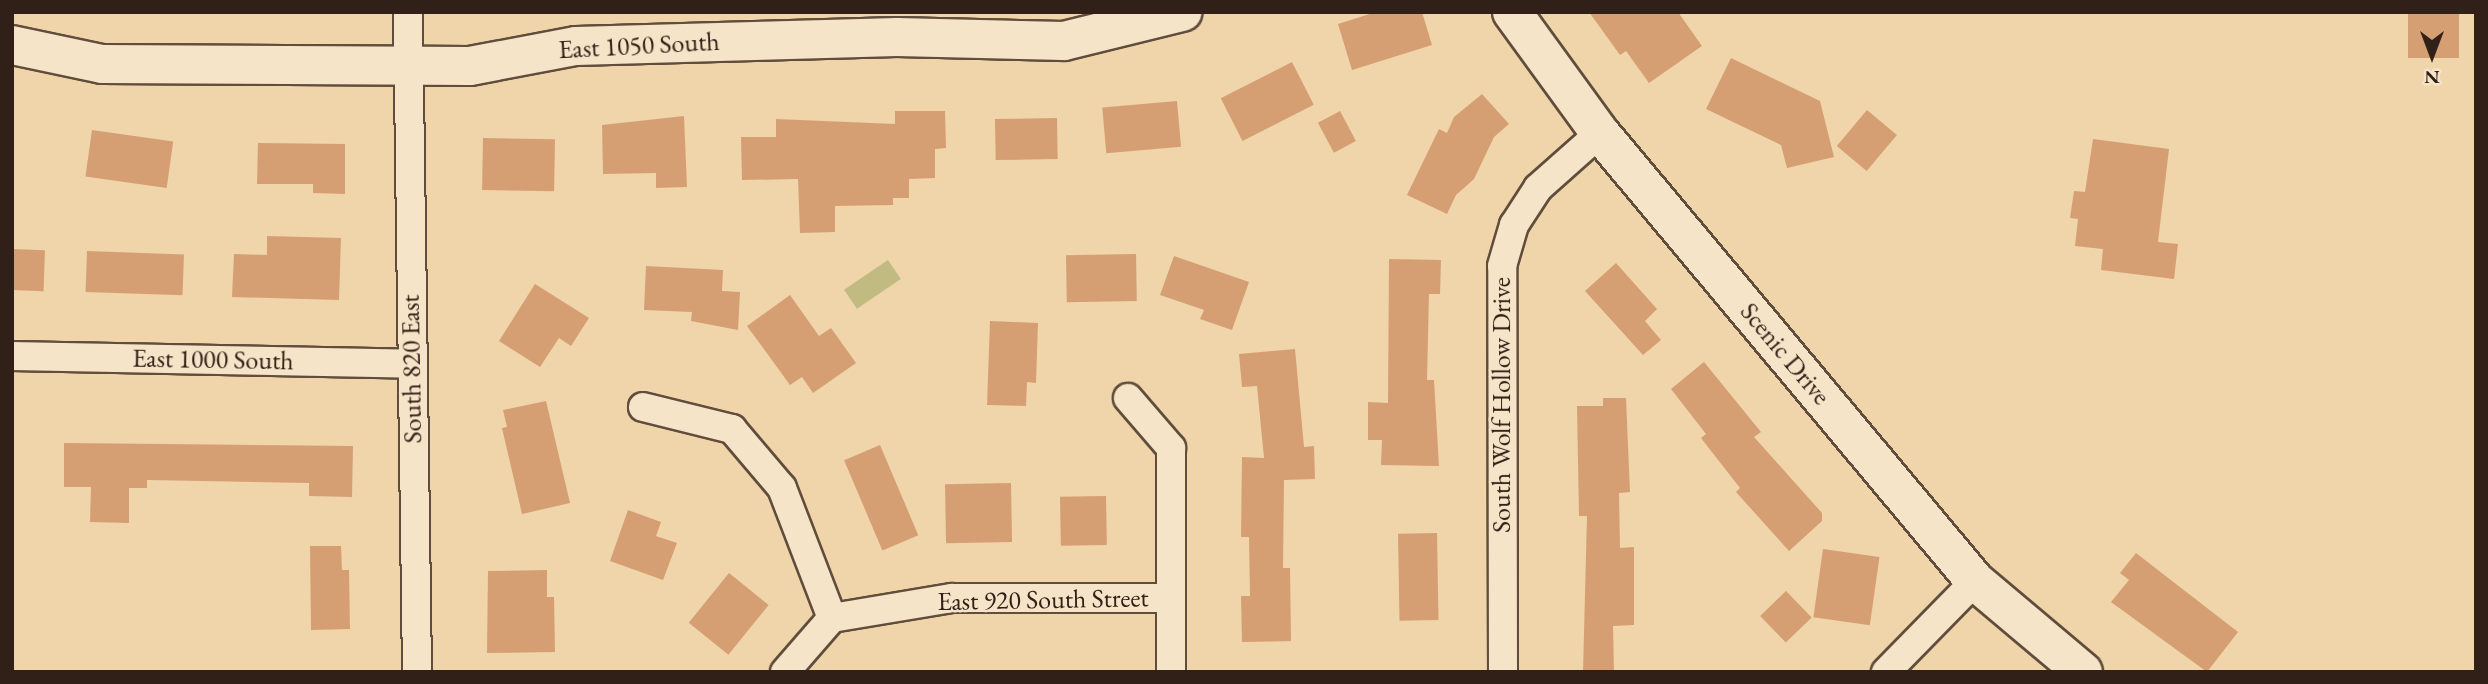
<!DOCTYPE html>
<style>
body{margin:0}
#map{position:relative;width:2488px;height:684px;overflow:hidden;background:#efd5a9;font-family:"EB Garamond",serif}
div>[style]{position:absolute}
.green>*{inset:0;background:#c1bb82;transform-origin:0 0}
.building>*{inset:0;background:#d59f73;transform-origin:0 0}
.roads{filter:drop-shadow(2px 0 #604d3c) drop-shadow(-2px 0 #604d3c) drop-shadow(0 2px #604d3c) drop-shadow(0 -2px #604d3c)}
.street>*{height:28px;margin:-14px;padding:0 14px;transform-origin:14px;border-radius:14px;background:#f5e4c7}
.secondary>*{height:38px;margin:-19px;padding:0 19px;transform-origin:19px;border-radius:19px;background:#f5e4c7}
span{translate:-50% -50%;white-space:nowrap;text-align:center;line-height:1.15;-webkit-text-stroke:5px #f5e4c7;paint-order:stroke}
.street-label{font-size:26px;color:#312017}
.frame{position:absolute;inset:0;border:14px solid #312017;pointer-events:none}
.north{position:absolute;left:2397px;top:21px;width:70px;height:70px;-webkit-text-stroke:5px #f5e4c7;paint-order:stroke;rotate:180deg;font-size:19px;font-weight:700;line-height:28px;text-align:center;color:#312017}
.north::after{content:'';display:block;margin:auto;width:24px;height:32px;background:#312017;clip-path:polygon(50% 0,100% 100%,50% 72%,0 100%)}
</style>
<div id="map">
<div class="green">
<i style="left:888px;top:260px;width:23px;height:53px;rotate:56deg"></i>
</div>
<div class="building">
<i style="clip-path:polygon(1376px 12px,1422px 12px,1432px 45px,1352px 70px,1338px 24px)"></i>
<i style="clip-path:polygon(1589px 12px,1678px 12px,1702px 46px,1649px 83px,1626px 51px,1620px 55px)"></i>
<i style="left:2408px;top:12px;width:51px;height:46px"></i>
<i style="clip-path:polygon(1731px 58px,1820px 101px,1834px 157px,1787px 168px,1781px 145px,1706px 109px)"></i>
<i style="left:1292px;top:62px;width:48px;height:80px;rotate:63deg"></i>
<i style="clip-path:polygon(1482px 94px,1509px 124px,1494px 137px,1474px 179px,1456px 195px,1447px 214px,1407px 195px,1439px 129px,1447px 133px,1454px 117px)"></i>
<i style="left:1177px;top:101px;width:46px;height:75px;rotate:85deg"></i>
<i style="left:1867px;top:110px;width:39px;height:47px;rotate:40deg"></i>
<i style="clip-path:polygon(895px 111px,945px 111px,946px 148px,935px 149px,935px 178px,909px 179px,909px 198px,893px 198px,893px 205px,835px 206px,835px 232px,800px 233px,798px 179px,742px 180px,741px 137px,776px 137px,776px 119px,895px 124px)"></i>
<i style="left:1340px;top:111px;width:34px;height:25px;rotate:62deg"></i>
<i style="clip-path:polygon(684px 116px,687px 187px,656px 188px,656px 173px,603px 174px,602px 125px)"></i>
<i style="left:1057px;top:118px;width:41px;height:62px;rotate:89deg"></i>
<i style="left:92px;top:130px;width:82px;height:47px;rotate:8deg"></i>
<i style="left:483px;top:138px;width:72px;height:52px;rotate:1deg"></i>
<i style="clip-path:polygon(2093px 139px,2169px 149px,2158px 242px,2178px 244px,2174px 279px,2101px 270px,2103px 249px,2075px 246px,2078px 219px,2070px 218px,2074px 191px,2085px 192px)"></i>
<i style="clip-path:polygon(258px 143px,345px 144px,345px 194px,313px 193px,313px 184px,257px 184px)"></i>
<i style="clip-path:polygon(267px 236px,341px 238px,339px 300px,232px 297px,234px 254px,267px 255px)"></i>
<i style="left:12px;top:249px;width:33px;height:41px;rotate:2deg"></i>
<i style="left:87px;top:251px;width:97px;height:41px;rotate:2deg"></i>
<i style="left:1136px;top:254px;width:47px;height:70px;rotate:89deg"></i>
<i style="clip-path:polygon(1174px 256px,1249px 282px,1232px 330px,1200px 319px,1204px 310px,1160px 295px)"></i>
<i style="clip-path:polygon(1389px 259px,1441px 260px,1440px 294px,1429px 294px,1427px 380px,1434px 380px,1439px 466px,1381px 465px,1382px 440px,1368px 440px,1368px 402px,1388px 403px)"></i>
<i style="clip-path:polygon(1616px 263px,1657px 309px,1645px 321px,1661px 340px,1643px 355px,1585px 291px)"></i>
<i style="clip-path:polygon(646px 266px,723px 270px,722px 291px,740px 292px,738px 330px,691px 321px,692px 312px,644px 310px)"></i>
<i style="clip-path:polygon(535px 284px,589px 318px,571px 346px,559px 338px,540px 367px,499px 341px)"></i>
<i style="clip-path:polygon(790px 295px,819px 336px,831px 328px,856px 363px,813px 393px,802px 377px,790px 385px,747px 326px)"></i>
<i style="clip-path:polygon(990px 321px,1038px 323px,1036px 383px,1027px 382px,1026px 406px,987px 405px)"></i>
<i style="clip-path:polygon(1295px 349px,1304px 447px,1314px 446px,1315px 479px,1284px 480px,1283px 568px,1290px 568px,1291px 641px,1242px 642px,1241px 596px,1250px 596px,1249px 537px,1241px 537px,1242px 457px,1264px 458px,1257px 386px,1242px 387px,1239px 354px)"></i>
<i style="clip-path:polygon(1704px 362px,1761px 432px,1754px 437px,1822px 513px,1822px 521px,1789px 551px,1736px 492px,1740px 488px,1701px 438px,1706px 434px,1671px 389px)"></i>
<i style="clip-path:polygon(1603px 398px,1626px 398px,1630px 492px,1619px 493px,1620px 548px,1634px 547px,1634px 625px,1613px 626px,1614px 672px,1583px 672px,1587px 516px,1579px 516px,1577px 406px,1603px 406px)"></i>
<i style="clip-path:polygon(546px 401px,570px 503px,522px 514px,502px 428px,507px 427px,503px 410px)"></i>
<i style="clip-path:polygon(64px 443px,353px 446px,352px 497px,309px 496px,309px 483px,147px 480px,147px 488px,129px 488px,129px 523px,90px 522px,91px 487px,64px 487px)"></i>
<i style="left:880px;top:445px;width:98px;height:39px;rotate:67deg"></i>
<i style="left:1011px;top:483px;width:59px;height:66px;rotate:89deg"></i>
<i style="left:1106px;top:496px;width:49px;height:46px;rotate:89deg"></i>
<i style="clip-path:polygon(628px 510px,661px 522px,656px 536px,677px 543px,663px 580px,610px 561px)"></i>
<i style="left:1437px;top:533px;width:87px;height:39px;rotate:89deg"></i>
<i style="clip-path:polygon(310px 546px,341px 546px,342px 570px,349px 570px,350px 629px,311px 630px)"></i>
<i style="left:1823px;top:549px;width:57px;height:69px;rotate:8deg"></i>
<i style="clip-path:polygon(2136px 553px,2238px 632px,2207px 672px,2111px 602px,2129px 580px,2120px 573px)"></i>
<i style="clip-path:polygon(547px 570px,547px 597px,554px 597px,555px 652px,487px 653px,488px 571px)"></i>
<i style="left:729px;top:573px;width:51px;height:64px;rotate:39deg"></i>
<i style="left:1786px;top:591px;width:37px;height:36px;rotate:46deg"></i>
</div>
<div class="roads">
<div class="street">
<i style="left:408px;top:12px;width:660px;rotate:89.22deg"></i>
<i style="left:12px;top:356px;width:401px;rotate:1.1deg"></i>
<i style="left:1128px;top:398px;width:66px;rotate:49.3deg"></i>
<i style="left:1171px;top:448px;width:224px;rotate:90deg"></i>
<i style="left:643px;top:407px;width:92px;rotate:13.9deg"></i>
<i style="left:732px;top:429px;width:77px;rotate:49.7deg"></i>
<i style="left:782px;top:488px;width:139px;rotate:69deg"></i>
<i style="left:832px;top:618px;width:122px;rotate:-9.5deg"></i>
<i style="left:952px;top:598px;width:219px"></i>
<i style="left:785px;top:672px;width:72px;rotate:-49deg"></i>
<i style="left:1503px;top:672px;width:406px;rotate:-90.1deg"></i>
<i style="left:1502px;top:266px;width:43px;rotate:-73.7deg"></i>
<i style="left:1514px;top:225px;width:44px;rotate:-57deg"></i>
<i style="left:1538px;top:188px;width:83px;rotate:-41.6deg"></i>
<i style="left:1886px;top:672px;width:127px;rotate:-45.6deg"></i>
</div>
<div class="secondary">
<i style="left:1512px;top:12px;width:150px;rotate:54deg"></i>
<i style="left:1600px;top:133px;width:584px;rotate:50.07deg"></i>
<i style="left:1975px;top:581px;width:141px;rotate:40.1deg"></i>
<i style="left:12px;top:45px;width:92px;rotate:11.9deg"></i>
<i style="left:102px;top:64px;width:368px;rotate:0.3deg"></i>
<i style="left:470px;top:66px;width:108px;rotate:-10.7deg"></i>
<i style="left:576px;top:46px;width:321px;rotate:-1.6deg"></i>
<i style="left:897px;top:37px;width:167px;rotate:1.4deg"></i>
<i style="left:1064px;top:41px;width:122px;rotate:-13.8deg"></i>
</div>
</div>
<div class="street-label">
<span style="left:639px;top:46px;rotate:-3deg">East 1050 South</span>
<span style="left:1785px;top:354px;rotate:50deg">Scenic Drive</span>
<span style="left:213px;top:360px;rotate:1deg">East 1000 South</span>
<span style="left:412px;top:369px;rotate:-91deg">South 820 East</span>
<span style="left:1502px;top:405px;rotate:-90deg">South Wolf Hollow Drive</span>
<span style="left:1043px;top:600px;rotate:-1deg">East 920 South Street</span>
</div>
<div class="frame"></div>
<div class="north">N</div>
</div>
